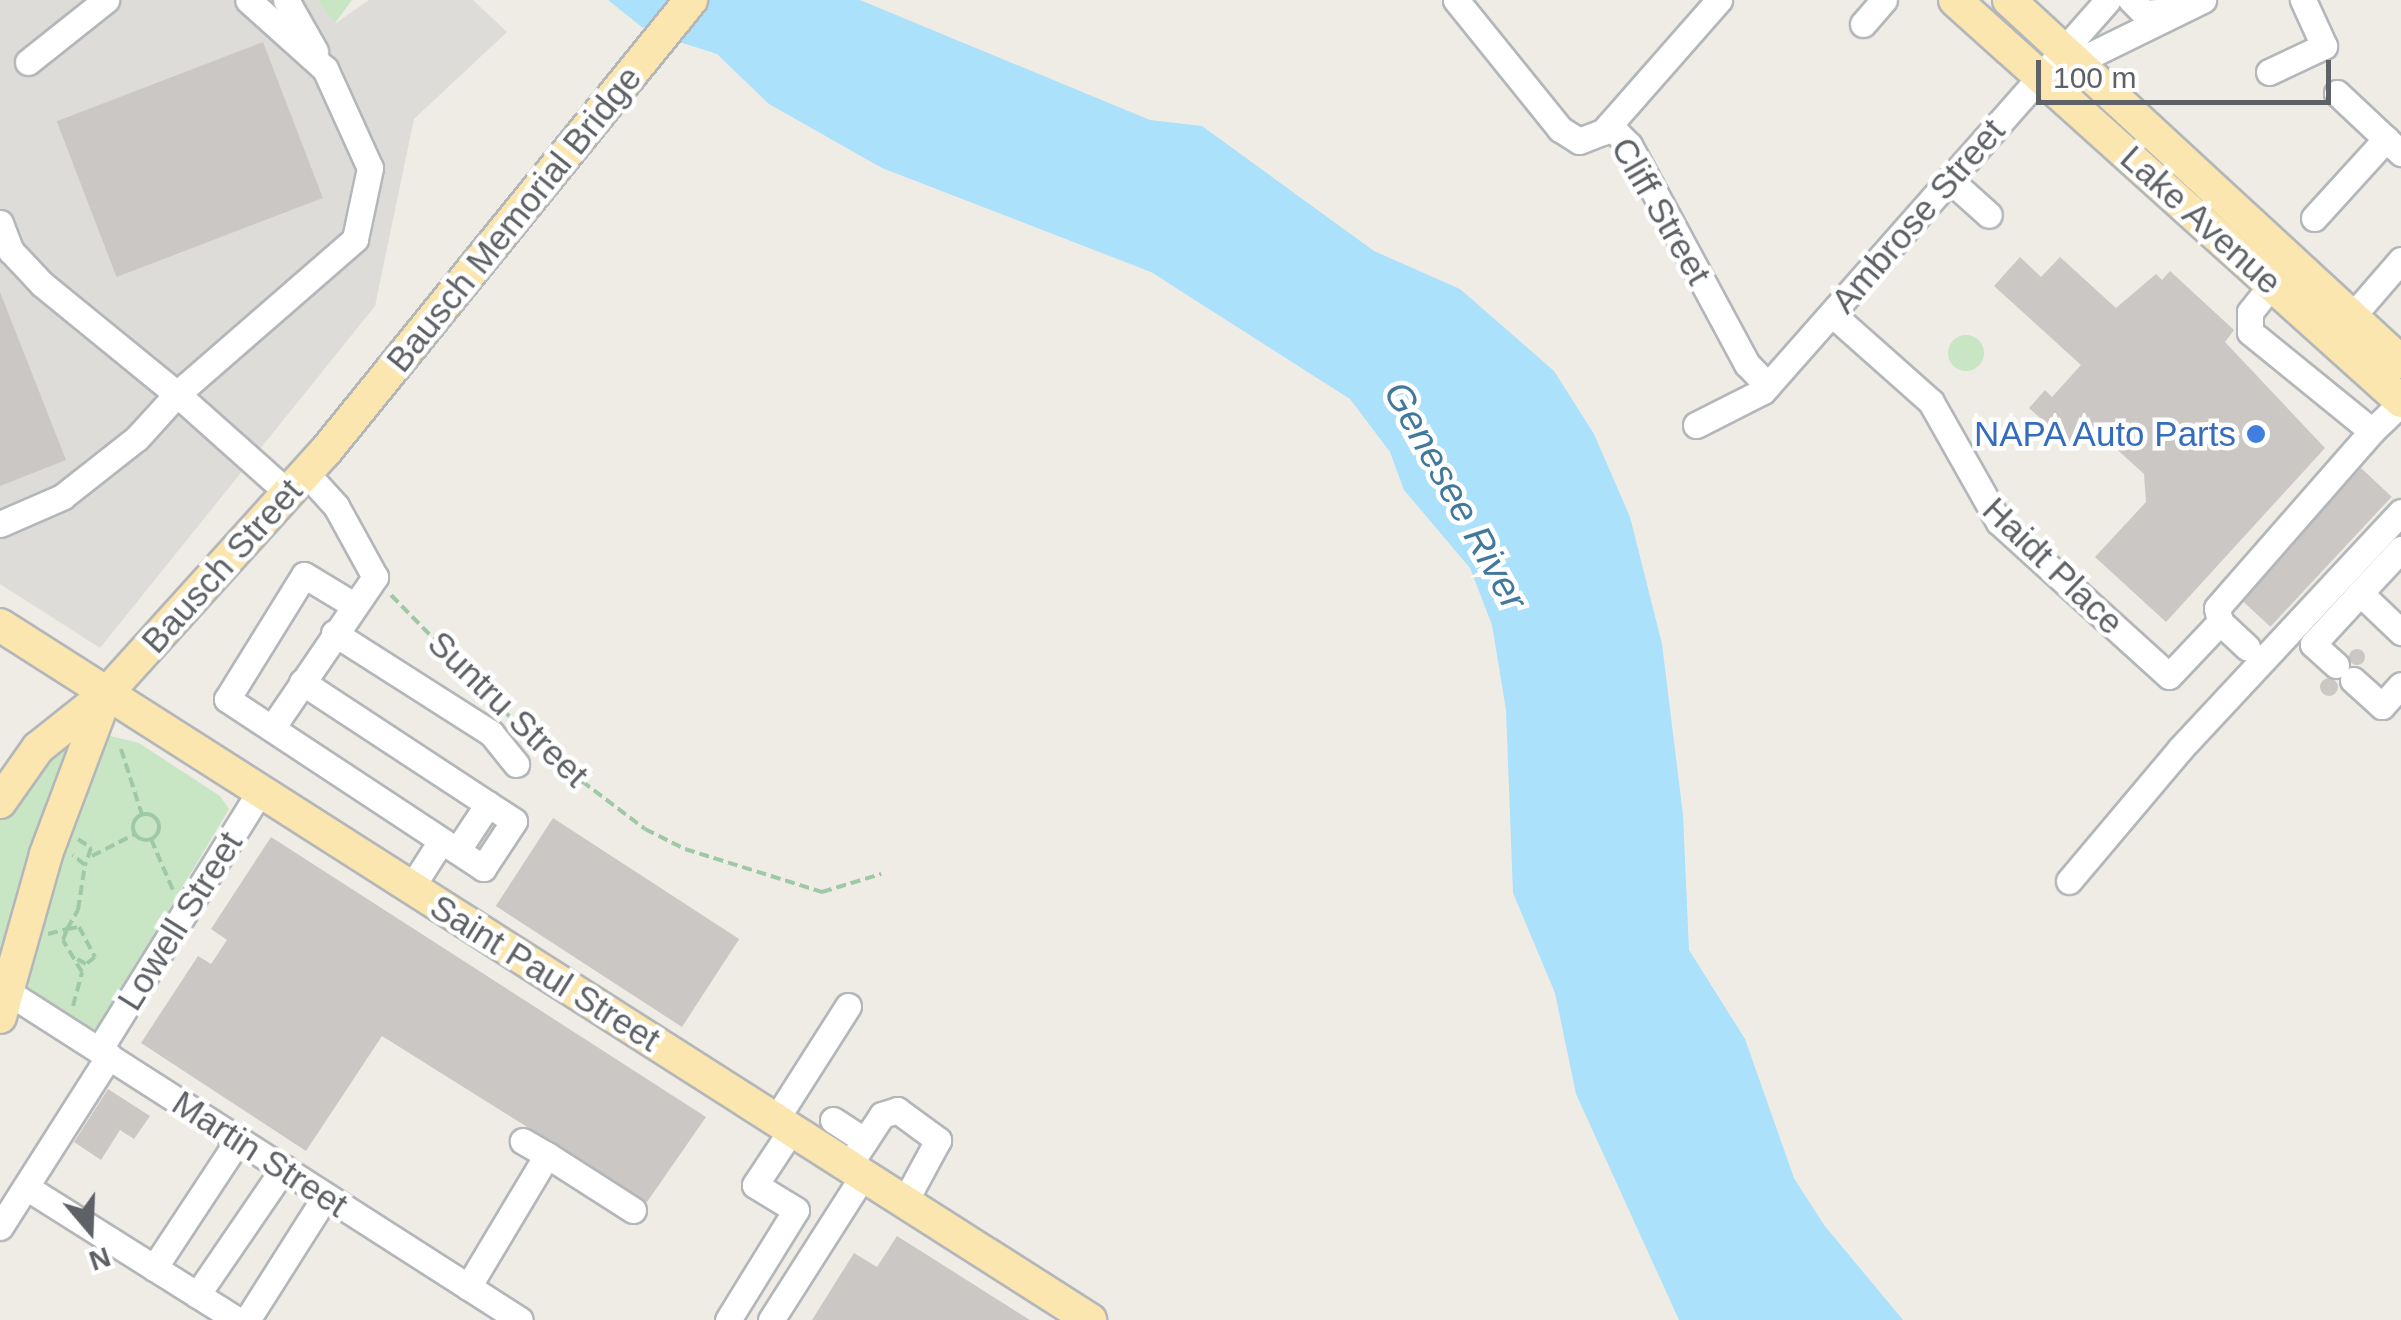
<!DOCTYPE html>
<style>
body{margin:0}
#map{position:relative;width:2401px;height:1320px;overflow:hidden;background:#efece6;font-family:Helvetica,sans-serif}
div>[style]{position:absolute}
.industrial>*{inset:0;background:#dedcd8}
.green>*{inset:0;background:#c8e5c4}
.round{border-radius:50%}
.water>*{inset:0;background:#abe1fb}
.building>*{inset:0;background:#cbc7c4;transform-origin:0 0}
.path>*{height:4px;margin-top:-2px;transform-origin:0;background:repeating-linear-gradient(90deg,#9fc9a6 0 10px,transparent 0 15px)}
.path>.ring{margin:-2px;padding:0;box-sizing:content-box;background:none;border:4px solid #9fc9a6;border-radius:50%}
.roads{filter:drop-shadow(2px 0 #b3b7ba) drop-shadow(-2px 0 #b3b7ba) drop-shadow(0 2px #b3b7ba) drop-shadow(0 -2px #b3b7ba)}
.minor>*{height:25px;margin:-12.5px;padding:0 12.5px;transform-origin:12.5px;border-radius:12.5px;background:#fff}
.major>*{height:32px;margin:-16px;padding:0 16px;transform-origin:16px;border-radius:16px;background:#fbe6af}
.dots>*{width:28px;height:28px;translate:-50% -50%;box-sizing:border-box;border:5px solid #fff;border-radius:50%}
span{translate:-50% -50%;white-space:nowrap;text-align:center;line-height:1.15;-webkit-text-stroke:9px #fff;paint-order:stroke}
.street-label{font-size:35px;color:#5e6266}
.shop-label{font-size:35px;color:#366cbe}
.right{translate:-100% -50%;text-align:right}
.water-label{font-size:38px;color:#41789c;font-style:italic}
.north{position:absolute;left:40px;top:1180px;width:100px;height:100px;-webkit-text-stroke:8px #fff;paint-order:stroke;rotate:161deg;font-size:28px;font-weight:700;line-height:40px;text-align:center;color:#5e6266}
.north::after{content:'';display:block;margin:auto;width:35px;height:45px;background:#5e6266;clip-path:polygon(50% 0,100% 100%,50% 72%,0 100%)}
.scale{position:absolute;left:2036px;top:60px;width:295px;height:45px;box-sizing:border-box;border:5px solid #5e6266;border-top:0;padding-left:12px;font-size:30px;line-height:35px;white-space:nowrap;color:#5e6266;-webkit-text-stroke:8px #fff;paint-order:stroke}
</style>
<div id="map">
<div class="industrial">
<i style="clip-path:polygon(0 0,317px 0,336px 23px,369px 0,473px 0,507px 32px,414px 119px,375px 306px,100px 648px,0 584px)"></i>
</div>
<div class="green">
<i style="clip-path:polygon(317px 0,352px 0,335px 23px)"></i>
<i class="round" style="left:1948px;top:335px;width:36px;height:36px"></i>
<i style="clip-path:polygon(74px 727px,139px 743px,220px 796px,229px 809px,98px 1028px,91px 1029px,0 972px,0 817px)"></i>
</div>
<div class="water">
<i style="clip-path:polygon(608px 0,860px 0,1150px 120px,1202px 126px,1374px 251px,1460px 289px,1554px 371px,1594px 434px,1630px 517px,1662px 644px,1683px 815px,1689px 950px,1745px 1039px,1794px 1178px,1824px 1225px,1903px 1320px,1679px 1320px,1576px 1094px,1555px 993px,1513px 893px,1506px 710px,1492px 625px,1470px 568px,1404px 490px,1390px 452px,1350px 399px,1151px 272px,882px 168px,769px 104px,717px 54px,648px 32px)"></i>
</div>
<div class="building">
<i style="left:263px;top:42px;width:167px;height:221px;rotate:69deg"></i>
<i style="clip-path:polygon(2020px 257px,2041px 277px,2060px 257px,2116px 308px,2156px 274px,2162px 280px,2170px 271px,2234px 330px,2225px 342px,2325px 448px,2166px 622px,2095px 557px,2146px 502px,2144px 474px,2088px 423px,2069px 444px,2029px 408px,2045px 390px,2052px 397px,2081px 365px,1994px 286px)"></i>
<i style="clip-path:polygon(0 292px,66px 460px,0 486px)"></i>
<i style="left:2361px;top:468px;width:42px;height:178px;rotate:43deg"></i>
<i class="round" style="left:2349px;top:649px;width:16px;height:16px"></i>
<i class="round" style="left:2320px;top:678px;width:18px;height:18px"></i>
<i style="left:553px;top:818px;width:222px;height:105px;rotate:33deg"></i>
<i style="clip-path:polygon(271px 837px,706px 1117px,647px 1202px,382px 1036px,306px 1151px,141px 1043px,198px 956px,211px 964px,227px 940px,211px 929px)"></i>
<i style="clip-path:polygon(108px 1089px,150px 1116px,134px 1139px,120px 1130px,101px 1160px,74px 1142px)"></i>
<i style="clip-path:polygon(897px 1236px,1030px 1320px,812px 1320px,854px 1253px,877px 1267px)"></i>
</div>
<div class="path">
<i style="left:391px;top:595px;width:222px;rotate:45.7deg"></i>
<i style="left:546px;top:754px;width:124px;rotate:37.1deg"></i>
<i style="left:645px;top:829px;width:45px;rotate:26.6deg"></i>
<i style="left:685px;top:849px;width:144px;rotate:17.4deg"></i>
<i style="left:822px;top:892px;width:62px;rotate:-17deg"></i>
<i style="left:121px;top:749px;width:69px;rotate:72.3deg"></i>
<i class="ring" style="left:133px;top:814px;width:22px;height:22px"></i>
<i style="left:78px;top:839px;width:16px;rotate:35deg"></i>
<i style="left:91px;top:848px;width:18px;rotate:109deg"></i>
<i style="left:151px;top:839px;width:56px;rotate:66.7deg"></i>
<i style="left:92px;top:856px;width:48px;rotate:-27.1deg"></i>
<i style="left:48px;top:934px;width:20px;rotate:-15deg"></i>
<i style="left:67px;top:929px;width:22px;rotate:-60deg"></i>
<i style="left:78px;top:910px;width:46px;rotate:-81.2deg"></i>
<i style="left:85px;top:865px;width:16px;rotate:-140deg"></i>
<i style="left:73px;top:1006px;width:35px;rotate:-75deg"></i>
<i style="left:82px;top:972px;width:37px;rotate:-121deg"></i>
<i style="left:63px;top:940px;width:12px;rotate:-70deg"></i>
<i style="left:67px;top:929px;width:12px;rotate:-9deg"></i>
<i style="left:79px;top:927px;width:34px;rotate:62deg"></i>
<i style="left:95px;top:957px;width:11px;rotate:142deg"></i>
<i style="left:86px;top:964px;width:14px;rotate:-150deg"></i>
</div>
<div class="roads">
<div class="minor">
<i style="left:286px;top:0;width:59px;rotate:60.4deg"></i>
<i style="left:1456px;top:0;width:166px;rotate:51.1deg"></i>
<i style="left:1560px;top:129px;width:22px;rotate:32deg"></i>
<i style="left:1579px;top:141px;width:26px;rotate:-21deg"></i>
<i style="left:1603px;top:132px;width:176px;rotate:-48.7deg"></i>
<i style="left:2131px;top:0;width:18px;rotate:45deg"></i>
<i style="left:2144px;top:13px;width:31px;rotate:-4deg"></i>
<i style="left:1863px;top:24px;width:32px;rotate:-49deg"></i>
<i style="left:28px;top:62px;width:100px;rotate:-38.5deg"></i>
<i style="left:2064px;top:68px;width:155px;rotate:-26.1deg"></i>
<i style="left:2269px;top:72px;width:61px;rotate:-25.3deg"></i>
<i style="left:2324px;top:46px;width:51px;rotate:-114.5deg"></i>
<i style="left:2337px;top:93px;width:88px;rotate:43.2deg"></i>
<i style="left:1609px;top:125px;width:28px;rotate:45deg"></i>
<i style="left:1629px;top:145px;width:249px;rotate:61.7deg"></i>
<i style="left:1747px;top:364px;width:30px;rotate:46deg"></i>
<i style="left:1950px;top:180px;width:52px;rotate:41.9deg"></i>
<i style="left:2314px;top:218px;width:107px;rotate:-47.7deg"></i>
<i style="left:0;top:223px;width:30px;rotate:69deg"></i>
<i style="left:11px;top:251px;width:45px;rotate:46.8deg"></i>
<i style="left:42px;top:284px;width:174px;rotate:39.2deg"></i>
<i style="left:177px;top:394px;width:236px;rotate:-41deg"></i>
<i style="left:355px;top:239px;width:73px;rotate:-78.1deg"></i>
<i style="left:370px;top:168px;width:109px;rotate:-114.4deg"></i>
<i style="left:325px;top:69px;width:103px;rotate:-138.1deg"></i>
<i style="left:2281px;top:273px;width:50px;rotate:128.5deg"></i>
<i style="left:2250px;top:312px;width:20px;rotate:90deg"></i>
<i style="left:2250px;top:332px;width:157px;rotate:39.1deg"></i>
<i style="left:2372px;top:431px;width:40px;rotate:-44deg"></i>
<i style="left:1832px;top:314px;width:132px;rotate:41.6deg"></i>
<i style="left:1931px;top:402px;width:138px;rotate:60.5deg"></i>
<i style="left:1999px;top:522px;width:229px;rotate:42.2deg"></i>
<i style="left:2169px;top:676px;width:74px;rotate:-46.6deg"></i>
<i style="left:2220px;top:622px;width:14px;rotate:-102deg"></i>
<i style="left:2217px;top:608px;width:235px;rotate:-48.8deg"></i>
<i style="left:2342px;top:328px;width:90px;rotate:-49.1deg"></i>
<i style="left:1696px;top:425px;width:75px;rotate:-26.9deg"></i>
<i style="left:1763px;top:391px;width:521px;rotate:-48.58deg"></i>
<i style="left:0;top:524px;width:68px;rotate:-23.5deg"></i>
<i style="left:62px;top:497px;width:95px;rotate:-38.2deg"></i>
<i style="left:137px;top:438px;width:59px;rotate:-47.7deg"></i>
<i style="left:177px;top:394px;width:149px;rotate:41.7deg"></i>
<i style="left:2401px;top:549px;width:60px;rotate:133deg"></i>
<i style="left:2360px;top:593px;width:57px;rotate:43.6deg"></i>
<i style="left:352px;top:604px;width:56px;rotate:-148.9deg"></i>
<i style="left:304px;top:575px;width:146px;rotate:121.8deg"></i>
<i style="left:227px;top:699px;width:307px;rotate:33.4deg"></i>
<i style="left:483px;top:868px;width:56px;rotate:-56.6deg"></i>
<i style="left:514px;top:821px;width:31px;rotate:-147deg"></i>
<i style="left:2220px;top:622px;width:37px;rotate:43deg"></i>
<i style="left:334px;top:633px;width:186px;rotate:32.5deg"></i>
<i style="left:491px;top:733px;width:40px;rotate:51deg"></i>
<i style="left:2336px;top:665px;width:31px;rotate:-138deg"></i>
<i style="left:2313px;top:644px;width:69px;rotate:-47.3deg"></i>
<i style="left:2353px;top:680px;width:39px;rotate:42deg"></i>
<i style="left:2382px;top:706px;width:28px;rotate:-48deg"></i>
<i style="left:302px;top:682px;width:222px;rotate:33.3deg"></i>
<i style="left:488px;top:804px;width:56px;rotate:123.4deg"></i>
<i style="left:272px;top:728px;width:183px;rotate:-55.7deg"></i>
<i style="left:375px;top:577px;width:81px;rotate:-118.8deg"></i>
<i style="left:336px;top:506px;width:45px;rotate:-132.3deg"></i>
<i style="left:2069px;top:881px;width:172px;rotate:-49.9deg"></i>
<i style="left:2180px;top:749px;width:324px;rotate:-47deg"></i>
<i style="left:411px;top:888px;width:56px;rotate:-57.4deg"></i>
<i style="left:0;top:987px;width:617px;rotate:32.63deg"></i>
<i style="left:99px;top:1050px;width:305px;rotate:-58.1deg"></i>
<i style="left:776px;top:1119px;width:134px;rotate:-57.5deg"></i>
<i style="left:833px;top:1120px;width:38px;rotate:33deg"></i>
<i style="left:547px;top:1155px;width:102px;rotate:32.6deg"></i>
<i style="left:849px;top:1165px;width:60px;rotate:-56.6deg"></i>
<i style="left:882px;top:1115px;width:16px;rotate:-18deg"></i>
<i style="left:897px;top:1110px;width:51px;rotate:36.2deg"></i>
<i style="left:938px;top:1140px;width:69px;rotate:118.4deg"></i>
<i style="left:26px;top:1187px;width:249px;rotate:32.2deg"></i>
<i style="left:0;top:1227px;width:203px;rotate:-57.5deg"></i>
<i style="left:154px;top:1268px;width:154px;rotate:-56.6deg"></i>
<i style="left:468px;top:1287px;width:154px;rotate:-59.1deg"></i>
<i style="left:547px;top:1155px;width:28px;rotate:-150deg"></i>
<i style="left:197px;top:1295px;width:154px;rotate:-55.6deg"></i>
<i style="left:247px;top:1320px;width:146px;rotate:-57.6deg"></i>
<i style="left:728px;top:1320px;width:129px;rotate:-58.3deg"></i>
<i style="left:796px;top:1210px;width:48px;rotate:-148.6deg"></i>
<i style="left:755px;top:1185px;width:67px;rotate:-56.5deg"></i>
<i style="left:771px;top:1320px;width:173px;rotate:-57.5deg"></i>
</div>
<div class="major">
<i style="left:1955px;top:0;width:600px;rotate:41.96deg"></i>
<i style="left:2009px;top:0;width:534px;rotate:42.72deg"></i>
<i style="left:0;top:625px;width:1293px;rotate:32.52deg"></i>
<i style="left:0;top:802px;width:66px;rotate:-54.9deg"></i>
<i style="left:38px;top:748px;width:87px;rotate:-38.5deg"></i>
<i style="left:106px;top:694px;width:326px;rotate:-47.9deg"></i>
<i style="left:325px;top:452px;width:582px;rotate:-51deg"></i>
<i style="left:0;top:1017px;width:169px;rotate:-74.2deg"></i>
<i style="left:46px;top:854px;width:171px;rotate:-69.4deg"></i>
</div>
</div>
<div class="dots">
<i style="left:2256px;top:434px;background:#3f7fe0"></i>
</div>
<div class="street-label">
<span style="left:1661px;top:211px;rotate:60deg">Cliff Street</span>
<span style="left:1918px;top:216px;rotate:-49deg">Ambrose Street</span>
<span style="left:514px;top:219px;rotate:-51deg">Bausch Memorial Bridge</span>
<span style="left:2201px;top:220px;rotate:42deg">Lake Avenue</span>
<span style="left:222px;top:566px;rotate:-48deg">Bausch Street</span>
<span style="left:2053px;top:566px;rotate:44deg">Haidt Place</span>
<span style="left:508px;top:709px;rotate:44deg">Suntru Street</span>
<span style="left:180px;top:921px;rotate:-58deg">Lowell Street</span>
<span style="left:545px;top:973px;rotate:32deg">Saint Paul Street</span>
<span style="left:260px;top:1154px;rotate:33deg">Martin Street</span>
</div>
<div class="shop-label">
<span class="right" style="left:2236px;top:434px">NAPA Auto Parts</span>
</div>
<div class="water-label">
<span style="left:1455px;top:496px;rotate:61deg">Genesee River</span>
</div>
<div class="north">N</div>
<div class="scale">100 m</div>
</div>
